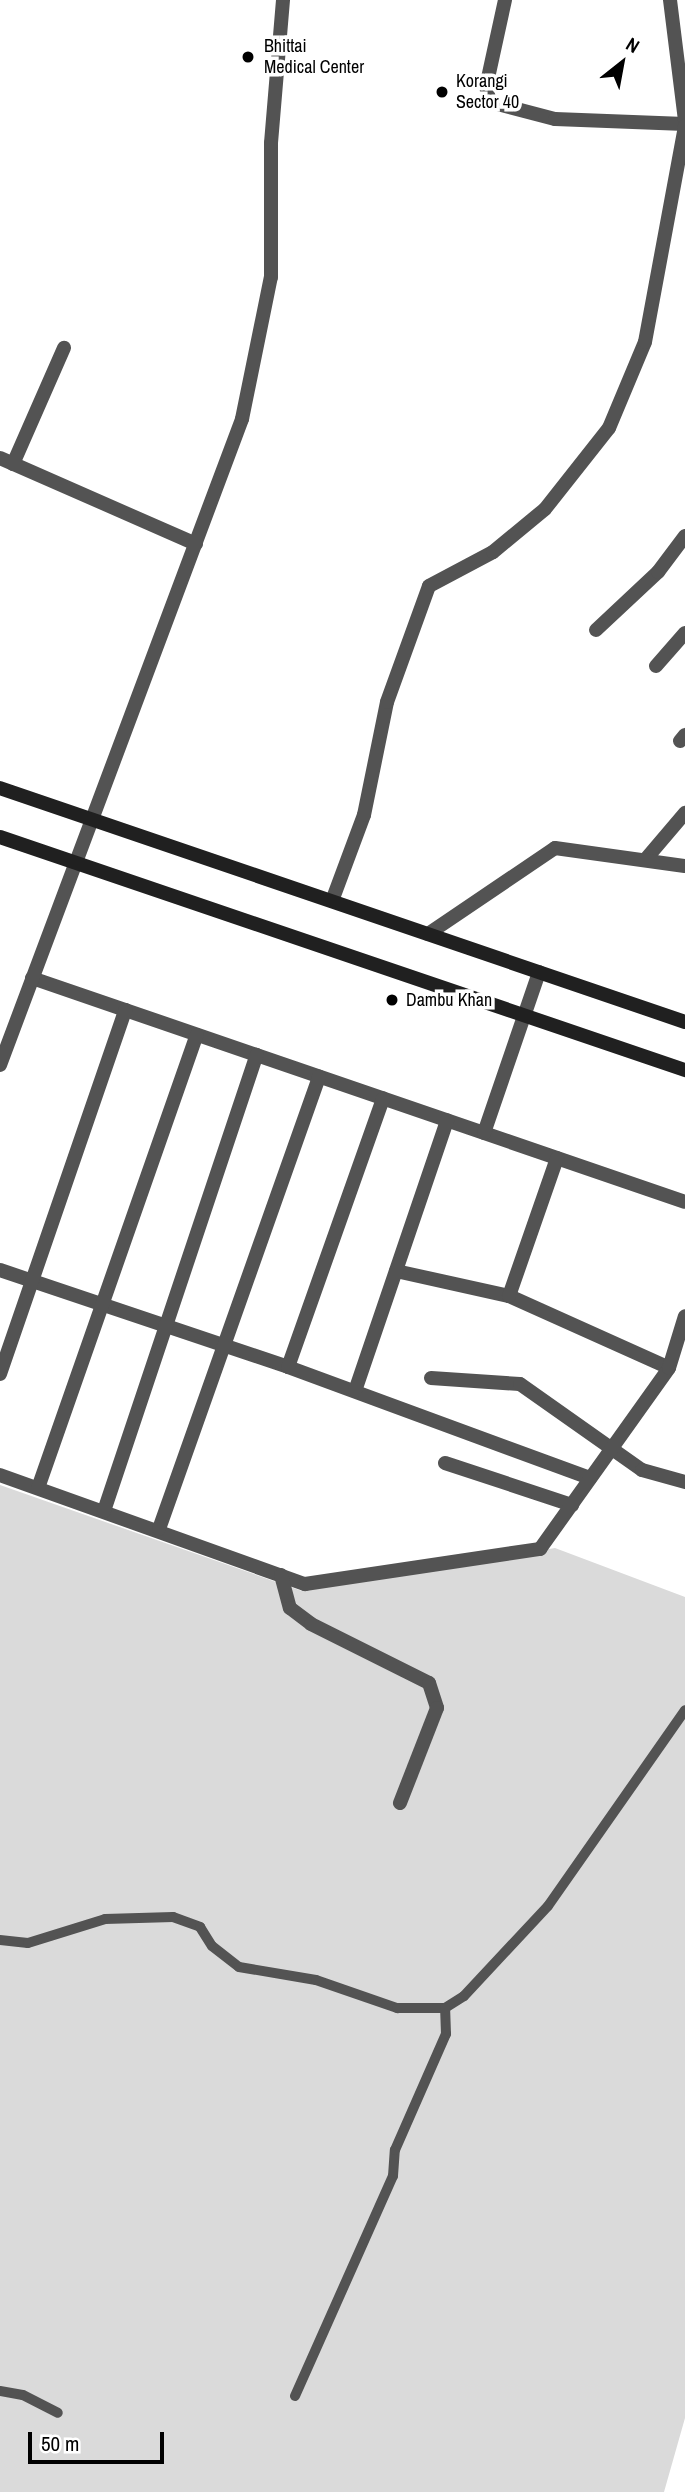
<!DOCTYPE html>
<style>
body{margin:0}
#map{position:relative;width:685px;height:2492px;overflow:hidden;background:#fff;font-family:"Archivo Narrow",sans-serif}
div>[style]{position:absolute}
.green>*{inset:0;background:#dadada}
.service>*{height:10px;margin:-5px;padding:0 5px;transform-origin:5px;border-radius:5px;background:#535353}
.minor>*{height:14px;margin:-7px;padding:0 7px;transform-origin:7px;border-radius:7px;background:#535353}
.tertiary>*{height:14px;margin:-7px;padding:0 7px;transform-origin:7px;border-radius:7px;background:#535353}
.secondary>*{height:14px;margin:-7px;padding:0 7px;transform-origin:7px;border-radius:7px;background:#202020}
.dots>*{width:19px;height:19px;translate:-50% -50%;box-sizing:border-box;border:4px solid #fff;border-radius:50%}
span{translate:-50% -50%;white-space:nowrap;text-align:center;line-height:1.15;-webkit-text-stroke:7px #fff;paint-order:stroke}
.poi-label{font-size:18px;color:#000}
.left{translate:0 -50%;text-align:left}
.north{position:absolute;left:587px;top:28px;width:70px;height:70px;-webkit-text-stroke:5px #fff;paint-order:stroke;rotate:31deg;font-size:19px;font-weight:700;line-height:28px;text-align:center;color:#000}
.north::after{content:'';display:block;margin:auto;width:24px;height:32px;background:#000;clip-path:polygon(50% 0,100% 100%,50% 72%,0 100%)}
.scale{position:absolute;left:28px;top:2432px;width:136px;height:32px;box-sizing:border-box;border:4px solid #000;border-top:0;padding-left:9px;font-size:21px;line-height:24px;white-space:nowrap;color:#000;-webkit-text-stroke:5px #fff;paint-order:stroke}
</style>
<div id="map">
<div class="green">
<i style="clip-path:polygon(0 1485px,302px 1591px,555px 1548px,685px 1597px,685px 2418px,664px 2492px,0 2492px)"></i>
</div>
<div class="service">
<i style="left:0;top:1940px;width:28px;rotate:6deg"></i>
<i style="left:28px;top:1943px;width:81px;rotate:-17.3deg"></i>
<i style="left:105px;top:1919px;width:68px;rotate:-1.7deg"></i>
<i style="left:173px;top:1917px;width:29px;rotate:20deg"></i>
<i style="left:200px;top:1927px;width:22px;rotate:58deg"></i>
<i style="left:212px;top:1946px;width:34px;rotate:38deg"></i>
<i style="left:239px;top:1967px;width:78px;rotate:9.6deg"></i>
<i style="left:316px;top:1980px;width:86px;rotate:19.1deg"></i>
<i style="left:397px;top:2008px;width:48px"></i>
<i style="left:445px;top:2008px;width:22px;rotate:-32deg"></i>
<i style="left:464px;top:1996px;width:123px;rotate:-47deg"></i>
<i style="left:548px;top:1906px;width:239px;rotate:-55deg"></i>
<i style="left:0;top:2391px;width:23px;rotate:10deg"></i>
<i style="left:23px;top:2395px;width:39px;rotate:27deg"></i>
<i style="left:295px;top:2396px;width:241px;rotate:-66deg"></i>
<i style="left:393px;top:2176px;width:26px;rotate:-86deg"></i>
<i style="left:395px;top:2150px;width:127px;rotate:-66.3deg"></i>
<i style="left:446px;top:2034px;width:26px;rotate:-92deg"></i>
</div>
<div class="minor">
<i style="left:505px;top:0;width:89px;rotate:102.3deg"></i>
<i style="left:486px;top:87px;width:16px;rotate:75deg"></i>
<i style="left:490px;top:102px;width:67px;rotate:14.7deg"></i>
<i style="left:555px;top:119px;width:130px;rotate:2.2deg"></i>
<i style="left:670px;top:0;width:122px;rotate:82.9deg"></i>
<i style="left:0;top:458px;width:214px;rotate:23.7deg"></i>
<i style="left:13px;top:464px;width:127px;rotate:-66.3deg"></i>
<i style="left:596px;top:630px;width:85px;rotate:-43.1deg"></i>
<i style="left:658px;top:572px;width:45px;rotate:-53.1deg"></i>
<i style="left:656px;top:666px;width:44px;rotate:-48.7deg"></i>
<i style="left:680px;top:741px;width:8px;rotate:-50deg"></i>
<i style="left:645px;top:860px;width:62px;rotate:-49.6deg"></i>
<i style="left:332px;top:901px;width:92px;rotate:-69.6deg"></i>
<i style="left:364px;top:815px;width:115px;rotate:-78.5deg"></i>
<i style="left:387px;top:702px;width:123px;rotate:-70.1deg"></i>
<i style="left:429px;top:586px;width:72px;rotate:-28deg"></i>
<i style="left:493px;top:552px;width:67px;rotate:-39.6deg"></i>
<i style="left:545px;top:509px;width:103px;rotate:-51.7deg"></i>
<i style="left:609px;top:428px;width:93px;rotate:-67.3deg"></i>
<i style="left:645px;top:342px;width:220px;rotate:-79.5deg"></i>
<i style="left:428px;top:934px;width:153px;rotate:-34.1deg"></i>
<i style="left:555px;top:848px;width:131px;rotate:7.9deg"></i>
<i style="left:32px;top:978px;width:690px;rotate:18.93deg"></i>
<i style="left:484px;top:1133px;width:170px;rotate:-71.1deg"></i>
<i style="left:0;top:1270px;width:304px;rotate:18.6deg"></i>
<i style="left:288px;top:1367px;width:322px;rotate:20.2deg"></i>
<i style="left:396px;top:1271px;width:116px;rotate:12.5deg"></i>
<i style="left:509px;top:1296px;width:175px;rotate:24.2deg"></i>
<i style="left:509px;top:1296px;width:146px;rotate:-70.8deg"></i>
<i style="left:288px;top:1367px;width:285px;rotate:-70.5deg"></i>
<i style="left:0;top:1374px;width:385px;rotate:-71deg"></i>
<i style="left:431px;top:1378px;width:89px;rotate:3.9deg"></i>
<i style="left:520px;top:1384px;width:149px;rotate:35.2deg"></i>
<i style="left:642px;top:1470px;width:45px;rotate:15.6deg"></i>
<i style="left:355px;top:1391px;width:286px;rotate:-71.2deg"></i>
<i style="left:445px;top:1463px;width:134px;rotate:18.3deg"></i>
<i style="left:0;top:1475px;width:324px;rotate:19.7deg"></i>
<i style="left:305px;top:1584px;width:238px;rotate:-8.5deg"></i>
<i style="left:540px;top:1549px;width:222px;rotate:-54.5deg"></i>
<i style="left:669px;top:1368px;width:54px;rotate:-72.9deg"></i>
<i style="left:38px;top:1488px;width:480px;rotate:-70.7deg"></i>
<i style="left:104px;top:1511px;width:481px;rotate:-71.5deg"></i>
<i style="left:159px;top:1529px;width:480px;rotate:-70.5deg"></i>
<i style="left:281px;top:1575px;width:34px;rotate:75deg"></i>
<i style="left:290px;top:1608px;width:26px;rotate:37deg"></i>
<i style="left:311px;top:1624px;width:132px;rotate:26.6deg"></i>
<i style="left:429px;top:1683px;width:26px;rotate:72deg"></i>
<i style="left:437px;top:1708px;width:102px;rotate:111.3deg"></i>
</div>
<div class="tertiary">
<i style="left:0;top:1065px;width:690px;rotate:-69.46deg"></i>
<i style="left:242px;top:419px;width:145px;rotate:-78.5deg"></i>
<i style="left:271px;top:277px;width:134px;rotate:-90deg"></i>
<i style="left:271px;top:143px;width:144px;rotate:-85.2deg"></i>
</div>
<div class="secondary">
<i style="left:0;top:788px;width:724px;rotate:18.86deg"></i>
<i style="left:0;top:837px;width:724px;rotate:18.79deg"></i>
</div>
<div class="dots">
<i style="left:248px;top:57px;background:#000"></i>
<i style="left:442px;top:92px;background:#000"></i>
<i style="left:392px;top:1000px;background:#000"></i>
</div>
<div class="poi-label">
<span class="left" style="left:264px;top:57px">Bhittai<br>Medical Center</span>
<span class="left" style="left:456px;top:92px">Korangi<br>Sector 40</span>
<span class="left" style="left:406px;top:1000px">Dambu Khan</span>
</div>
<div class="north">N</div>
<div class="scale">50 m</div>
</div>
